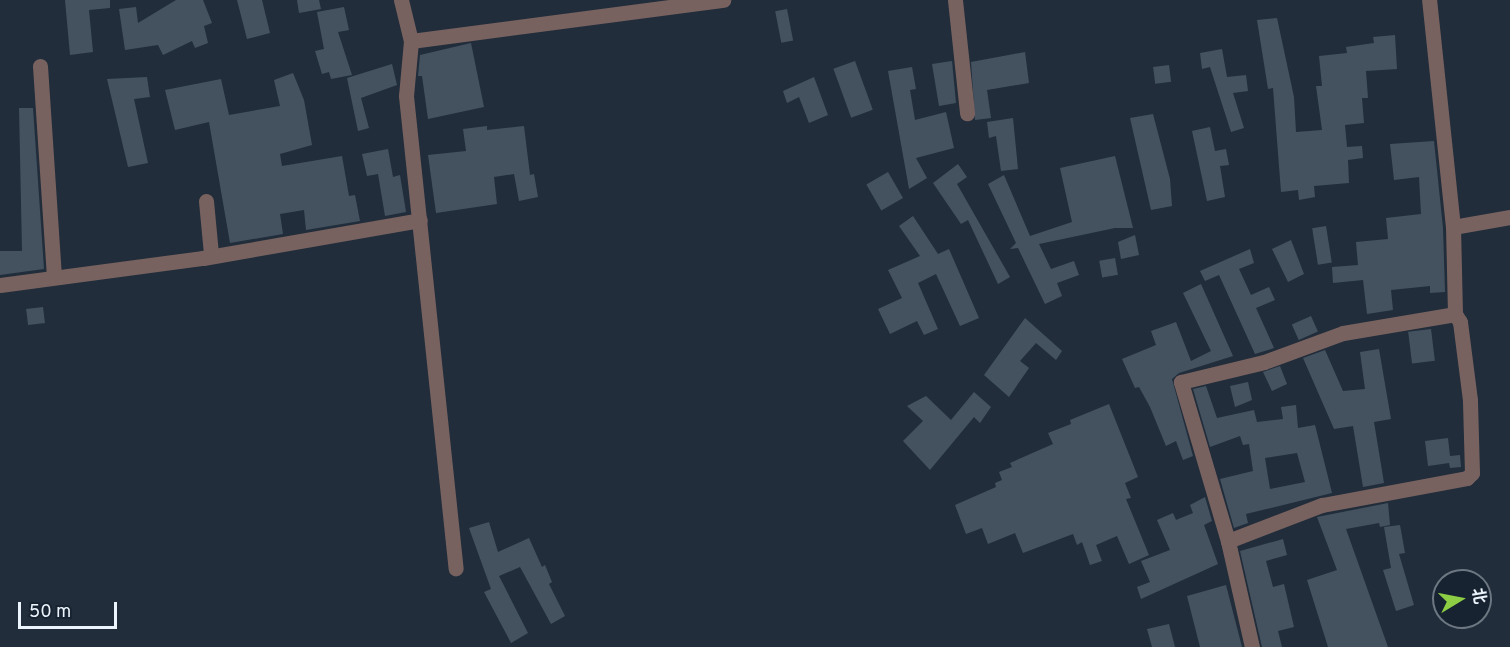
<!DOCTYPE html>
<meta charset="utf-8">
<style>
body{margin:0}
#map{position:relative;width:1510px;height:647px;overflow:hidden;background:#212d3a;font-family:Overpass,"Noto Sans SC",sans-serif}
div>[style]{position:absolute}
.building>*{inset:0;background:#445260;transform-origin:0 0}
.minor>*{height:15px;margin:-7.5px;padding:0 7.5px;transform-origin:7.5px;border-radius:7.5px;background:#786260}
span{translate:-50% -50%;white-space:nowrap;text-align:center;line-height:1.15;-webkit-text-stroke:4.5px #172330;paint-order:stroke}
.north{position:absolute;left:1432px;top:569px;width:60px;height:60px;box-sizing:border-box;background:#172330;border:2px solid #6c7782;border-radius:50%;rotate:80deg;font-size:16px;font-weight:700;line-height:24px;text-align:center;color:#ecf4fd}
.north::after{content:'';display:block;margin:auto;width:21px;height:27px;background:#8dce44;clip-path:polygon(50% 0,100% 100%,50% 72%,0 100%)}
.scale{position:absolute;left:18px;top:602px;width:99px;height:27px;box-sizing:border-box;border:3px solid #ecf4fd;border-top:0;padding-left:8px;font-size:18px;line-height:21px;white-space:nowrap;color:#ecf4fd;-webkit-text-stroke:4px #172330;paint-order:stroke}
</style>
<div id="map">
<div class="building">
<i style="clip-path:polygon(65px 0,110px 0,110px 8px,89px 10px,93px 52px,70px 55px)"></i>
<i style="clip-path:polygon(176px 0,203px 0,212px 23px,204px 26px,208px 43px,195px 48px,192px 41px,163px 55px,158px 45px,125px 50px,119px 9px,136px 7px,138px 23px)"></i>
<i style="clip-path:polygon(237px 0,262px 0,270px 33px,247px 39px)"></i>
<i style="clip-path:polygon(297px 0,319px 0,321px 9px,299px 13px)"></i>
<i style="clip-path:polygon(344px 7px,349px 30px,338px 32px,352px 75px,331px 79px,329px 72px,322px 74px,315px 51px,324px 49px,317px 12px)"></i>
<i style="left:787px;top:9px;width:32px;height:12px;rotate:79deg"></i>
<i style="clip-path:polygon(1277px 18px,1294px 97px,1296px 132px,1322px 130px,1316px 86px,1322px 86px,1319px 56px,1347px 53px,1346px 47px,1374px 43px,1373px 37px,1395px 35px,1397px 69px,1366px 71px,1368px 98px,1362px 98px,1364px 123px,1345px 125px,1347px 147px,1362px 146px,1363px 158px,1348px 160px,1349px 183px,1314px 186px,1315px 197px,1299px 200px,1298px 190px,1281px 192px,1273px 88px,1268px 89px,1257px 20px)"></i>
<i style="clip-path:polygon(471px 43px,484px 107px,428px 119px,422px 76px,418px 76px,420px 55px)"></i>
<i style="clip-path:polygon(1222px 49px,1227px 77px,1246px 75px,1248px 91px,1233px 93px,1244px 128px,1231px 132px,1210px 67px,1202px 69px,1200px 53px)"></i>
<i style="clip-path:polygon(1025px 52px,1029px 83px,987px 90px,991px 118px,975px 120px,971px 62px)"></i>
<i style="left:855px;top:61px;width:52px;height:23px;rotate:70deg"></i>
<i style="clip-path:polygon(952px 61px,956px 103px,939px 106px,932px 64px)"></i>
<i style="clip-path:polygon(392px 64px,397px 85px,361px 98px,369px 128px,358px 131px,347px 78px)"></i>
<i style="left:1169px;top:65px;width:17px;height:16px;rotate:83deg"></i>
<i style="clip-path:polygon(912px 67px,916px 89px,910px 90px,915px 120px,946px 112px,954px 148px,916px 158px,927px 178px,909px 189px,888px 71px)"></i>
<i style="clip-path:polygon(293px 73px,304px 100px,312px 145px,280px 154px,282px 166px,342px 156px,349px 196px,355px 195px,360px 221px,306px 230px,304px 210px,280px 214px,283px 234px,230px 243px,209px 122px,175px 130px,165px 90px,221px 79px,229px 115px,280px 106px,274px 80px)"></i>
<i style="clip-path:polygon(147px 77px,150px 97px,134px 99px,148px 163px,128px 167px,107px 79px)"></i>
<i style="clip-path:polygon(814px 77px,828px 115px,809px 123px,799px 97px,787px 103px,783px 91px)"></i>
<i style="clip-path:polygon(19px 108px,33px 108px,44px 269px,0 275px,0 251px,22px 251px)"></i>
<i style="clip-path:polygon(1153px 114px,1170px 179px,1172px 206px,1151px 210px,1130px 118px)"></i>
<i style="clip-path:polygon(1013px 118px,1018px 169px,1001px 171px,996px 136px,989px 138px,987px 122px)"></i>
<i style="clip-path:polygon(487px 126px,487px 130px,524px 126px,530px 175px,534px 174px,538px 197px,519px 201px,514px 174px,494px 177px,497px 204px,436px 213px,428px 155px,466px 151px,463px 129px)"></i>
<i style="clip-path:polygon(1210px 127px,1215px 151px,1226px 149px,1229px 165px,1220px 166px,1225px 197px,1207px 201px,1192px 131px)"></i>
<i style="clip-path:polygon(1434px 141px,1443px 228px,1445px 292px,1430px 293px,1430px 286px,1391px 290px,1393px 310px,1367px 314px,1363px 280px,1333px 283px,1332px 267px,1358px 265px,1356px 242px,1388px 239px,1386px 218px,1421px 214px,1419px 177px,1394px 180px,1390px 144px)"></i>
<i style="clip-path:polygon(388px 149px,393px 177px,400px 175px,406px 212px,385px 216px,378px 174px,367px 176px,362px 154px)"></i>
<i style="clip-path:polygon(1115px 156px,1133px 228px,1115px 228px,1039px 244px,1051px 269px,1074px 261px,1079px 275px,1057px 283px,1062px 296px,1045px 304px,1018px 248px,1010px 249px,1016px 243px,988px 184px,1004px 175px,1030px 236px,1072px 222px,1060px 168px)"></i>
<i style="clip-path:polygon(958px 164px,967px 177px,957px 184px,1010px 277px,998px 284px,968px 220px,961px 224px,933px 183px)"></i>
<i style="left:888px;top:172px;width:30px;height:25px;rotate:60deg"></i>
<i style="clip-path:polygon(913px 216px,938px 254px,949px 249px,979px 318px,960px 326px,936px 274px,918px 283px,938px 329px,924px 335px,917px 321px,890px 334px,878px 309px,902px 298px,888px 270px,920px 256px,899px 226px)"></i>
<i style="left:1326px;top:226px;width:37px;height:14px;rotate:81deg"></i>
<i style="clip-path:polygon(1135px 235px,1139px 255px,1121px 259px,1118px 242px)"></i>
<i style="clip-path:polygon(1291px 240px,1304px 274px,1288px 282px,1272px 249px)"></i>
<i style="clip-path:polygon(1250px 249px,1254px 263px,1239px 269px,1251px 295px,1269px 287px,1275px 300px,1256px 308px,1274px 348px,1255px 354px,1219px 275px,1205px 281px,1200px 271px)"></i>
<i style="left:1115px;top:258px;width:17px;height:16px;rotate:80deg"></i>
<i style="clip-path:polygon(1201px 284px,1233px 356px,1179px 373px,1172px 379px,1193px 456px,1183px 460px,1176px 441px,1166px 446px,1150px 407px,1139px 387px,1135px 388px,1122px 359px,1156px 345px,1151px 331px,1176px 322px,1191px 361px,1211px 351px,1183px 293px)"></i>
<i style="left:43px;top:307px;width:16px;height:17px;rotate:83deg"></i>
<i style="left:1311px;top:316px;width:17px;height:21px;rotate:66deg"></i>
<i style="clip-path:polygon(1025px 318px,1062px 351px,1056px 360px,1036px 343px,1020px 361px,1029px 368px,1009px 397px,984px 375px)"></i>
<i style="left:1431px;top:329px;width:32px;height:23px;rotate:83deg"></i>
<i style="clip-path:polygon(1379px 349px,1391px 419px,1374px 422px,1384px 483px,1363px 487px,1353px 426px,1334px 429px,1303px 358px,1325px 350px,1343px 391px,1365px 389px,1360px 352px)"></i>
<i style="clip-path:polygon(1280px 366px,1287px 384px,1272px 391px,1263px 372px)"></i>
<i style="clip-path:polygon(1248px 382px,1252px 400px,1235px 407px,1230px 386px)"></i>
<i style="clip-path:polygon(evenodd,1206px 386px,1217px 418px,1254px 410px,1257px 422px,1283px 419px,1281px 407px,1296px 405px,1298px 428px,1315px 425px,1332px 493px,1246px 514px,1248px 523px,1234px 528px,1220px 479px,1253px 471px,1249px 444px,1243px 445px,1240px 436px,1210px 447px,1193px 389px,1206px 386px,1297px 453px,1305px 482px,1270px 489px,1265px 458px,1297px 453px)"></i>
<i style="clip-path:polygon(974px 392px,991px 407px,980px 423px,974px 417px,930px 470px,903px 441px,923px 421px,907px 406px,926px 396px,951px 420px)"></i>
<i style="clip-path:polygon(1109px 404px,1138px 477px,1125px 483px,1131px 498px,1126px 499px,1149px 555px,1129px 564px,1117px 536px,1096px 545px,1102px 561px,1090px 565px,1082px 542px,1077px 545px,1073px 534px,1023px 553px,1015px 533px,988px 544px,982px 528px,966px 534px,955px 505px,996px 487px,995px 483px,1002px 480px,999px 472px,1012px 467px,1010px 463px,1053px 444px,1048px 433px,1071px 424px,1070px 420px)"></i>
<i style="clip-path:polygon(1448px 438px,1450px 456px,1460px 455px,1461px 467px,1450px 468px,1449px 463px,1428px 466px,1425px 441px)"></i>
<i style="clip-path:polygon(1205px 497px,1212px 521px,1204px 525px,1218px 564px,1141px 599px,1137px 587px,1150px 582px,1141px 561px,1170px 550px,1157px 520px,1173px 513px,1176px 520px,1193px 513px,1190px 505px)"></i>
<i style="clip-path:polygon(1388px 503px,1390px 525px,1380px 527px,1379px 523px,1346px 529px,1388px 647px,1328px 647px,1307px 580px,1337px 570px,1317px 517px)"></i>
<i style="clip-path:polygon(489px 522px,498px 552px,529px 538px,542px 567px,545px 565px,552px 582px,549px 584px,565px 616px,551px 624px,520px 567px,499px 576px,528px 633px,511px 643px,484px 592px,491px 589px,469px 528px)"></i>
<i style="clip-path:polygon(1400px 525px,1405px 553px,1399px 554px,1414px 605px,1396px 611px,1383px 570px,1391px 568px,1384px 527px)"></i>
<i style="clip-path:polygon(1283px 539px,1287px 555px,1266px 561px,1273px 587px,1284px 584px,1294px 627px,1278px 631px,1282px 647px,1262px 647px,1240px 551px)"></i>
<i style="clip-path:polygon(1226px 585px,1242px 647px,1200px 647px,1187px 596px)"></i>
<i style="clip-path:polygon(1169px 624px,1175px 647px,1152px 647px,1147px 629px)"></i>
</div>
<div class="minor">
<i style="left:401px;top:0;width:42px;rotate:76.3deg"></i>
<i style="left:411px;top:41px;width:55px;rotate:95.2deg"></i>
<i style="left:406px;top:96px;width:475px;rotate:84deg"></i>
<i style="left:955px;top:0;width:114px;rotate:83.9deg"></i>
<i style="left:411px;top:41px;width:315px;rotate:-7.5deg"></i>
<i style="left:40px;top:66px;width:209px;rotate:86.2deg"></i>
<i style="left:206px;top:201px;width:53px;rotate:84.6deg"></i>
<i style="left:1453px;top:227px;width:58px;rotate:-10deg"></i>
<i style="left:0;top:285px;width:205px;rotate:-7.6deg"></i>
<i style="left:203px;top:258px;width:220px;rotate:-9.9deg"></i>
<i style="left:1228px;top:541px;width:101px;rotate:-21deg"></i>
<i style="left:1322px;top:505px;width:147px;rotate:-10.5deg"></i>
<i style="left:1467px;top:478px;width:7px;rotate:-45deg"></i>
<i style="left:1472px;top:473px;width:73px;rotate:-91.6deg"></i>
<i style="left:1470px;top:400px;width:79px;rotate:-97.3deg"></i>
<i style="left:1460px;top:322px;width:9px;rotate:-122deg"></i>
<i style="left:1455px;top:314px;width:87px;rotate:-91.3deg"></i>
<i style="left:1453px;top:227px;width:228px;rotate:-96deg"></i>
<i style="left:1252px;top:647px;width:109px;rotate:-102.8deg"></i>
<i style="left:1228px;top:541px;width:166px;rotate:-106.5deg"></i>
<i style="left:1181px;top:382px;width:85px;rotate:-13.5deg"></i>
<i style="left:1264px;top:362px;width:84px;rotate:-20.2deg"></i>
<i style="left:1343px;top:333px;width:114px;rotate:-9.6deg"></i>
</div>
<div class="north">北</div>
<div class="scale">50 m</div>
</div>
